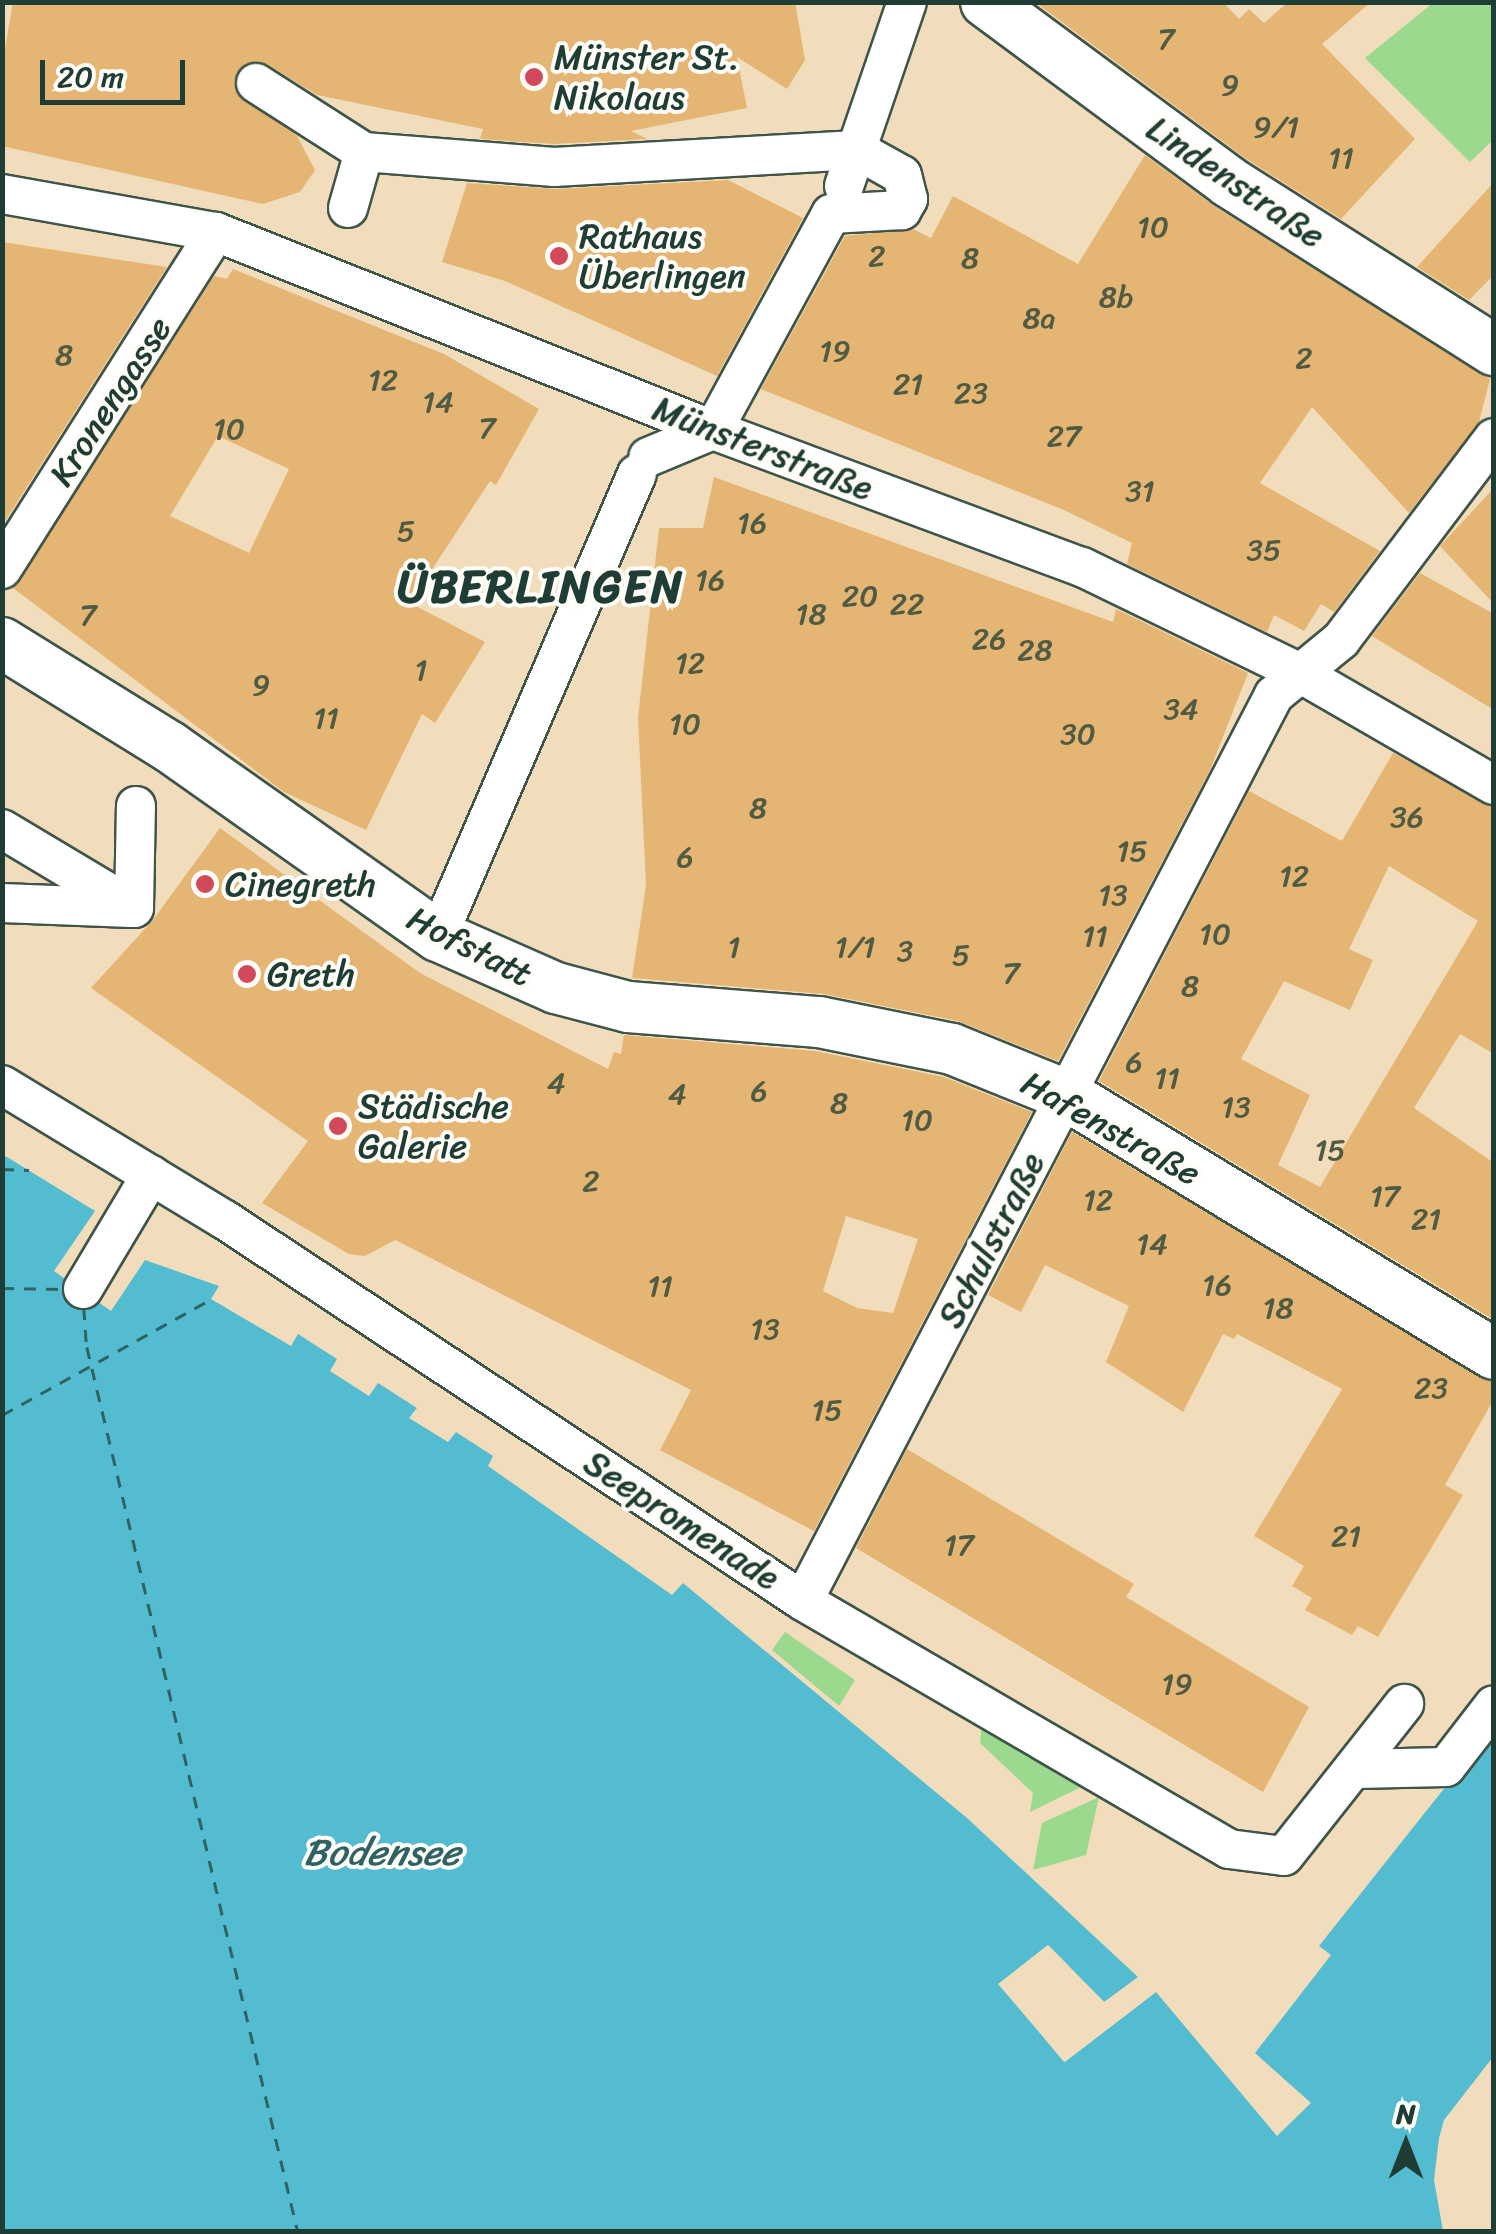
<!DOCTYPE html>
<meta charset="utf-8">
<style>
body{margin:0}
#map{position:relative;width:1496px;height:2234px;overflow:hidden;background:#f1ddbc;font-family:Sriracha,sans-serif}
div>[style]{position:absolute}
.green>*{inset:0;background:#9bd98f}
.water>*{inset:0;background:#53bcd0}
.pier>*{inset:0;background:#f1ddbc}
.ferry>*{height:2.5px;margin-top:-1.25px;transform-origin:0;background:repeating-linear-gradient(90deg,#2f6363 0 12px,transparent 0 22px)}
.building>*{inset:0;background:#e5b574}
.roads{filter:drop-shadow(2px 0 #3e5548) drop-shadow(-2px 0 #3e5548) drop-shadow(0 2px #3e5548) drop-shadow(0 -2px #3e5548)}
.pedestrian>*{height:38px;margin:-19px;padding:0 19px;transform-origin:19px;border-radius:19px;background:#fff}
.minor>*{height:50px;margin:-25px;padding:0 25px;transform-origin:25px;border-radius:25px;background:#fff}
.dots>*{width:28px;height:28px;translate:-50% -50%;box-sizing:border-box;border:5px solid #fdfcf7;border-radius:50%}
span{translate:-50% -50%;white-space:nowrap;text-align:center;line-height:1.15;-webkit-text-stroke:8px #fdfcf7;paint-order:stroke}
.number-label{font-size:30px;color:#505b44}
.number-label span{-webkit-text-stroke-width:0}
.poi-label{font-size:35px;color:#1f3d34}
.left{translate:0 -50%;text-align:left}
.street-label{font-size:35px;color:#1f3d34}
.water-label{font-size:38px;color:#2f6363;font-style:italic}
.district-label{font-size:45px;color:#1f3d34;font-weight:700;letter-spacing:2.5px}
.frame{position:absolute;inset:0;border:5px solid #1f3d34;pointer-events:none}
.north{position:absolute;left:1356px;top:2094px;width:100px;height:100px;-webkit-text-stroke:8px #fdfcf7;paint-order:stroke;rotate:0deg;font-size:28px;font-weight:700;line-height:40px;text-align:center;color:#1f3d34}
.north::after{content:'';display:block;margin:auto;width:35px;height:45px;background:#1f3d34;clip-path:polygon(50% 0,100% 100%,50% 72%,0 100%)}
.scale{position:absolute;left:40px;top:60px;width:145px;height:45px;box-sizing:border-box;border:5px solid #1f3d34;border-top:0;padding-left:12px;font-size:30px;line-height:35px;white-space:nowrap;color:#1f3d34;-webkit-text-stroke:8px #fdfcf7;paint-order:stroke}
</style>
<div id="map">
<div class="green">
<i style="clip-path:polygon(1434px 2px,1493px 3px,1493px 140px,1470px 162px,1365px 58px)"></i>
<i style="clip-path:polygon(785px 1632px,855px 1680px,839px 1706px,772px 1650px)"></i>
<i style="clip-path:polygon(983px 1715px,1085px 1785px,1030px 1812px,1033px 1793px,980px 1743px)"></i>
<i style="clip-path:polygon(1099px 1797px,1086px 1855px,1033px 1870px,1042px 1823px)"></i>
</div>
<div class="water">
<i style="clip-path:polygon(2px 1154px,95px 1211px,54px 1271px,111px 1311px,145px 1260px,219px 1286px,211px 1299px,291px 1346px,298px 1334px,337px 1359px,330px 1371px,369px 1396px,378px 1383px,417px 1408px,409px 1418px,448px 1442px,456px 1432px,493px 1456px,488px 1466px,672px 1595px,683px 1583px,967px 1818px,1138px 1977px,1104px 2002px,1048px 1945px,999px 1984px,1064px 2062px,1156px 1992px,1277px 2136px,1311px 2103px,1255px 2053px,1331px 1955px,1319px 1946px,1493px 1727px,1493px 2057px,1444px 2120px,1439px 2138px,1434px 2180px,1443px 2231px,3px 2231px)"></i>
</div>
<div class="pier">
<i style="clip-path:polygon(1048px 1945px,1104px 2002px,1142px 1980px,1102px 2007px,1048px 1952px,1005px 1985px,1065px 2055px,1156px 1992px,1065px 2062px,998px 1984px)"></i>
</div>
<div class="ferry">
<i style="left:2px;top:1169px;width:27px;rotate:2deg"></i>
<i style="left:2px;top:1288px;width:62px;rotate:0.9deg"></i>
<i style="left:84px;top:1308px;width:39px;rotate:86deg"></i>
<i style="left:87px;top:1347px;width:910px;rotate:76.59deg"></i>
<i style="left:2px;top:1415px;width:239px;rotate:-29deg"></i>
</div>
<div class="building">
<i style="clip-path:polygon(13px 2px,795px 2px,805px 60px,787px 89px,737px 57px,747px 108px,631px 131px,647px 139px,554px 144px,480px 139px,483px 129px,317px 95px,267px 64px,247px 63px,234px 81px,237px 94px,297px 136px,315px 170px,300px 192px,263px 204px,2px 146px,2px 66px)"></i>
<i style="clip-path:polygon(1035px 2px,1223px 2px,1239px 19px,1249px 9px,1264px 23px,1288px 2px,1371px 2px,1322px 44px,1415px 139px,1341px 219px,1245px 158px)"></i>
<i style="clip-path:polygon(1145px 155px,1214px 206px,1490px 379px,1479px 422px,1409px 513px,1312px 407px,1260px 483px,1380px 551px,1334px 612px,1321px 604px,1304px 631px,1274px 615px,1267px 632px,1127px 564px,1132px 543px,1064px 510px,761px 389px,845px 236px,913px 229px,931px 238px,953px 196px,1078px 264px)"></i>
<i style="clip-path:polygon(728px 180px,803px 218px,717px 376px,505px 281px,442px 262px,467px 183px,555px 189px)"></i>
<i style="clip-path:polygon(1494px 182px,1494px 275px,1469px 300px,1417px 267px)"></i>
<i style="clip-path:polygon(2px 242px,167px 267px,2px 526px)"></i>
<i style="clip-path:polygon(evenodd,233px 269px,444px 354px,539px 409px,496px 485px,490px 481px,410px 603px,485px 642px,435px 723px,422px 714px,366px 830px,284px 792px,13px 588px,214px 276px,227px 279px,233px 269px,218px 436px,289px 469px,249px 553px,170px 516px,218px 436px)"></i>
<i style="clip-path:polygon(714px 477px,1113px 622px,1116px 609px,1248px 673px,1210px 770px,1058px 1061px,958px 1021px,824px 994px,632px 978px,646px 885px,638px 718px,659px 528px,703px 528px)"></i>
<i style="clip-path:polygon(1494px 488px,1494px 604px,1440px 546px)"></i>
<i style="clip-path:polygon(1420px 573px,1494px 614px,1494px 710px,1372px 636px)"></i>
<i style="clip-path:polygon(evenodd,1393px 753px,1494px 807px,1494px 1054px,1460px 1034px,1414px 1108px,1494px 1163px,1494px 1320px,1099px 1081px,1249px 791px,1342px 841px,1393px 753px,1389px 866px,1478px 921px,1320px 1187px,1278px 1165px,1310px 1095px,1241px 1059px,1284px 981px,1350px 1010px,1373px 960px,1349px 949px,1389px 866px)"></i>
<i style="clip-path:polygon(evenodd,220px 828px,420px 973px,608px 1069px,614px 1052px,621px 1054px,624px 1035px,815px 1051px,944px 1077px,1032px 1112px,814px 1531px,660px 1450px,691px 1390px,395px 1240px,365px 1256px,349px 1254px,262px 1203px,308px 1141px,91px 988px,153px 920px,220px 828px,846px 1216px,918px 1239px,893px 1313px,857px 1308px,823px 1291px,846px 1216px)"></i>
<i style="clip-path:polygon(1072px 1132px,1494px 1383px,1494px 1399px,1445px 1485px,1463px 1495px,1378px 1637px,1358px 1626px,1352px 1635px,1305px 1610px,1312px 1598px,1292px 1586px,1304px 1566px,1254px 1536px,1342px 1389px,1237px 1334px,1234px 1339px,1223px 1334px,1183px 1412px,1106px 1362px,1129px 1306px,1045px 1265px,1021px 1312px,988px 1295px)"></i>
<i style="clip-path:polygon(907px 1449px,1134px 1584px,1126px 1597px,1309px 1707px,1263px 1792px,856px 1548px)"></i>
</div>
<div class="roads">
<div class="pedestrian">
<i style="left:256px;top:83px;width:128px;rotate:32.6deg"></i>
<i style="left:844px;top:186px;width:194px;rotate:-71.1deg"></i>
<i style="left:2px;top:194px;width:217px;rotate:10.1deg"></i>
<i style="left:216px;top:232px;width:535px;rotate:21.72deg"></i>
<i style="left:713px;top:430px;width:394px;rotate:20.4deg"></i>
<i style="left:1082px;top:567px;width:240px;rotate:25.9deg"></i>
<i style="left:1298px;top:672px;width:226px;rotate:30deg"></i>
<i style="left:348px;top:208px;width:58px;rotate:-74.1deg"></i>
<i style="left:364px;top:152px;width:191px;rotate:4.5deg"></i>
<i style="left:554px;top:167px;width:303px;rotate:-3.2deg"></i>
<i style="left:857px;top:150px;width:51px;rotate:29.1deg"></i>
<i style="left:902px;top:175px;width:25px;rotate:76deg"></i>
<i style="left:908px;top:199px;width:13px;rotate:119deg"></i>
<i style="left:902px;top:210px;width:71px;rotate:176.8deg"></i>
<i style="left:831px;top:214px;width:246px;rotate:118.6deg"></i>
<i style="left:713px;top:430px;width:70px;rotate:157.4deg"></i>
<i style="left:2px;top:569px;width:399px;rotate:-57.6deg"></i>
<i style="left:2px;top:829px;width:154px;rotate:30.9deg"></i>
<i style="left:2px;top:903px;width:129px;rotate:2.2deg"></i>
<i style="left:134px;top:908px;width:102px;rotate:-88.9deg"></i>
<i style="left:438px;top:936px;width:503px;rotate:-66.7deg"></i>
<i style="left:2px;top:1085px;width:261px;rotate:31.2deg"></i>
<i style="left:225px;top:1220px;width:692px;rotate:33.39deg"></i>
<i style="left:803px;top:1601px;width:493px;rotate:30.2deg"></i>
<i style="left:1229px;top:1849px;width:55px;rotate:7.3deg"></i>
<i style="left:1284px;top:1856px;width:194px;rotate:-51.7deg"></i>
<i style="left:83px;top:1289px;width:133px;rotate:-59.2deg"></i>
<i style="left:803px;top:1601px;width:1021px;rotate:-62.53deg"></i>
<i style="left:1274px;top:695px;width:87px;rotate:-39.4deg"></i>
<i style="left:1341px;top:640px;width:253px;rotate:-52.9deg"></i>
<i style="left:1357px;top:1769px;width:89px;rotate:-1.3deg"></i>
<i style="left:1446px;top:1767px;width:78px;rotate:-52.3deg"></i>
</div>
<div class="minor">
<i style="left:986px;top:2px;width:302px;rotate:36.5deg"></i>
<i style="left:1229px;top:182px;width:314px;rotate:32.4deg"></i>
<i style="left:2px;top:643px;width:198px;rotate:31.8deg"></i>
<i style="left:170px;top:747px;width:328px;rotate:35.2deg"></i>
<i style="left:438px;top:936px;width:129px;rotate:23.8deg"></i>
<i style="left:556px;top:988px;width:74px;rotate:14.8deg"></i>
<i style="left:628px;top:1007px;width:192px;rotate:4.5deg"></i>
<i style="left:819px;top:1022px;width:136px;rotate:11.5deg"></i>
<i style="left:952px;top:1049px;width:123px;rotate:22deg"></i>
<i style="left:1066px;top:1095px;width:500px;rotate:31.18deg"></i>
</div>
</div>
<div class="dots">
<i style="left:534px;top:77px;background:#d1495b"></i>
<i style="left:559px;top:256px;background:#d1495b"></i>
<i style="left:205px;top:884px;background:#d1495b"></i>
<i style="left:247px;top:974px;background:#d1495b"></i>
<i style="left:338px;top:1126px;background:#d1495b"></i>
</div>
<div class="number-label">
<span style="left:1166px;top:39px">7</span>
<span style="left:1230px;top:85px">9</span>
<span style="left:1276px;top:127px">9/1</span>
<span style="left:1341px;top:158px">11</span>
<span style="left:1153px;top:227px">10</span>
<span style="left:877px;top:256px">2</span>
<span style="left:970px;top:258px">8</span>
<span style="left:1116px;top:297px">8b</span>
<span style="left:1039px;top:318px">8a</span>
<span style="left:835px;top:351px">19</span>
<span style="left:64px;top:355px">8</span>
<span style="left:1304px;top:358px">2</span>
<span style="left:383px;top:380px">12</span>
<span style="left:908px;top:384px">21</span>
<span style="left:971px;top:393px">23</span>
<span style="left:438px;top:402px">14</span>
<span style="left:487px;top:428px">7</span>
<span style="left:229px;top:429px">10</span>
<span style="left:1064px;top:436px">27</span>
<span style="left:1140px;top:491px">31</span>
<span style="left:752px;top:523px">16</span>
<span style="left:406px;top:531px">5</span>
<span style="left:1264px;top:550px">35</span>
<span style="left:710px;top:580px">16</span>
<span style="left:860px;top:596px">20</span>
<span style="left:907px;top:604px">22</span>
<span style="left:811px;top:614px">18</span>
<span style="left:88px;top:615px">7</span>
<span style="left:989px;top:639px">26</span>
<span style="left:1035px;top:650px">28</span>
<span style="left:690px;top:663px">12</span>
<span style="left:421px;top:670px">1</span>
<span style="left:261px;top:685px">9</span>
<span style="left:1181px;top:709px">34</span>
<span style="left:326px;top:718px">11</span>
<span style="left:685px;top:724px">10</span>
<span style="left:1078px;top:734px">30</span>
<span style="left:758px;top:808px">8</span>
<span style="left:1407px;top:817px">36</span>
<span style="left:1132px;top:851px">15</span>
<span style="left:685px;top:857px">6</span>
<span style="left:1294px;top:876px">12</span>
<span style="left:1113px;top:895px">13</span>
<span style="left:1215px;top:934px">10</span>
<span style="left:1095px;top:936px">11</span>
<span style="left:734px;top:947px">1</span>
<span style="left:855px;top:947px">1/1</span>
<span style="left:905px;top:951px">3</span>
<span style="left:961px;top:955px">5</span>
<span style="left:1011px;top:973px">7</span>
<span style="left:1190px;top:986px">8</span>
<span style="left:1134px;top:1062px">6</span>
<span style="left:1167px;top:1078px">11</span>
<span style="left:556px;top:1083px">4</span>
<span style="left:759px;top:1091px">6</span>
<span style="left:677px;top:1094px">4</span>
<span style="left:839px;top:1103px">8</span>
<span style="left:1236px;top:1107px">13</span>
<span style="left:917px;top:1120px">10</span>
<span style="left:1330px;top:1150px">15</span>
<span style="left:591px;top:1181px">2</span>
<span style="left:1385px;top:1196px">17</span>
<span style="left:1098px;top:1200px">12</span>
<span style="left:1426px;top:1219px">21</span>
<span style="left:1152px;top:1244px">14</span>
<span style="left:1217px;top:1285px">16</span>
<span style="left:660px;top:1286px">11</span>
<span style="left:1278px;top:1308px">18</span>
<span style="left:765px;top:1329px">13</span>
<span style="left:1431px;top:1388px">23</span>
<span style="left:827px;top:1410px">15</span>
<span style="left:1346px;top:1536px">21</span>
<span style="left:959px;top:1545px">17</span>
<span style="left:1177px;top:1684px">19</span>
</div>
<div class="poi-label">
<span class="left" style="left:554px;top:77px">Münster St.<br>Nikolaus</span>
<span class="left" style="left:579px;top:256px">Rathaus<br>Überlingen</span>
<span class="left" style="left:225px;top:884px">Cinegreth</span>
<span class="left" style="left:267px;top:974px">Greth</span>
<span class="left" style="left:358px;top:1126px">Städische<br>Galerie</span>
</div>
<div class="street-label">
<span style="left:1236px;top:182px;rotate:34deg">Lindenstraße</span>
<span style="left:110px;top:401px;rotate:-57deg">Kronengasse</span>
<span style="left:763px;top:448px;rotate:21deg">Münsterstraße</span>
<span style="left:470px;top:946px;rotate:27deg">Hofstatt</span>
<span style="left:1111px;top:1128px;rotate:29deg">Hafenstraße</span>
<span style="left:991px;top:1240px;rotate:-63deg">Schulstraße</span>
<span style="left:682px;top:1520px;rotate:33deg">Seepromenade</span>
</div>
<div class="water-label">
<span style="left:382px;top:1853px">Bodensee</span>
</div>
<div class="district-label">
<span style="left:541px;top:588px">ÜBERLINGEN</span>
</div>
<div class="frame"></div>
<div class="north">N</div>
<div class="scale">20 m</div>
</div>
